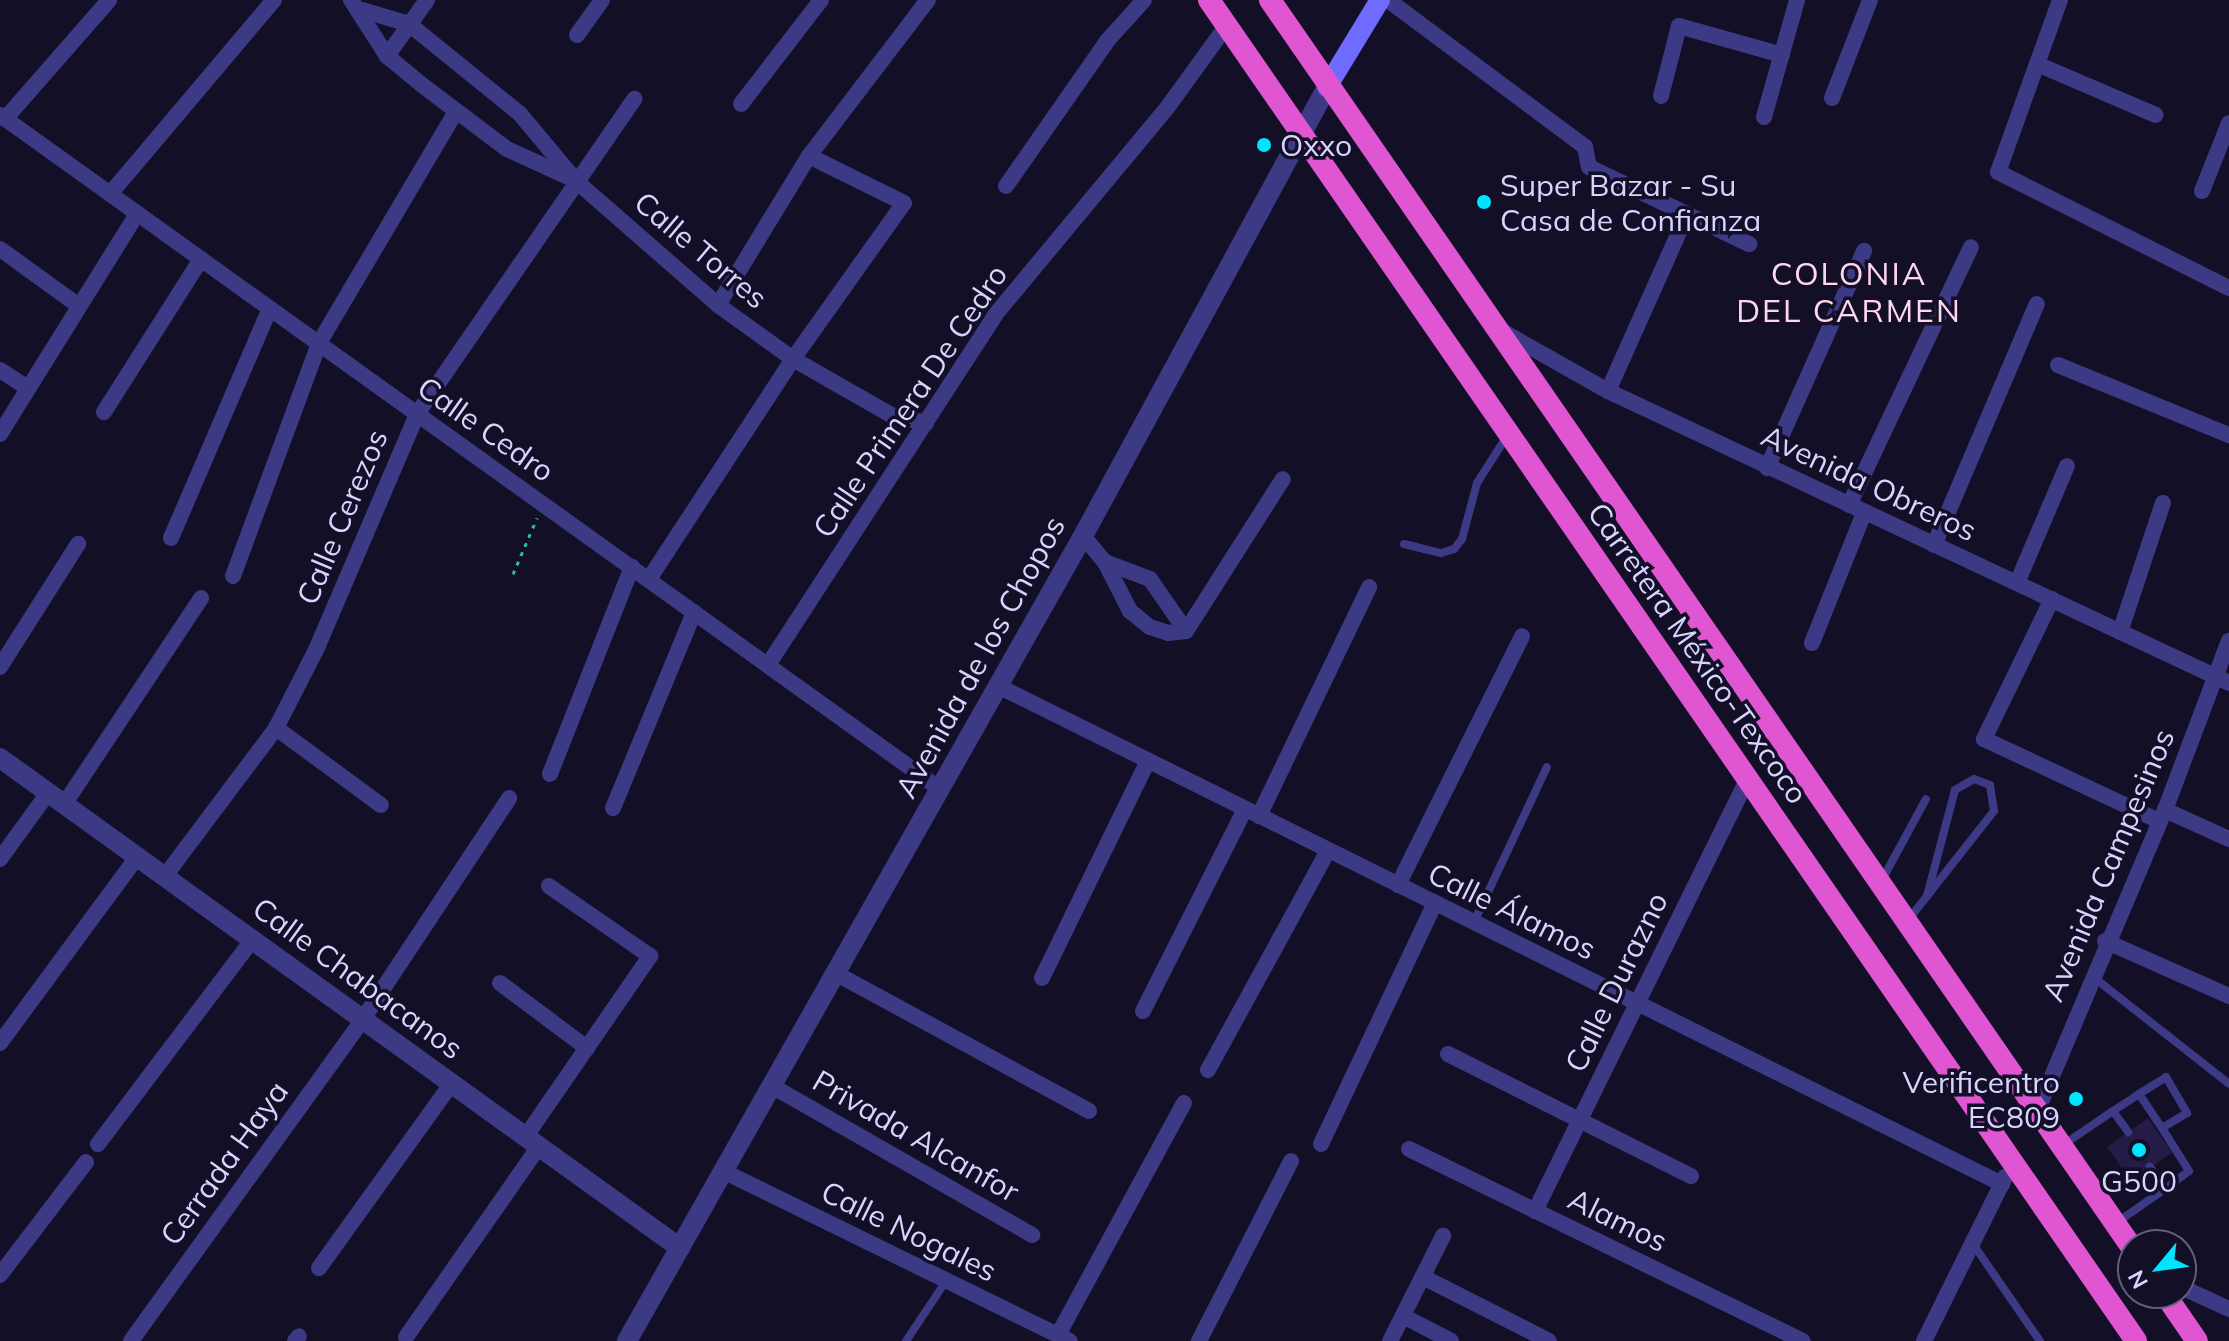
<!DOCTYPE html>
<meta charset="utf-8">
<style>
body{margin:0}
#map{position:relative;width:2229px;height:1341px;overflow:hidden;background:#130f26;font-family:Mulish,sans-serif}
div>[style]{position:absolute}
.building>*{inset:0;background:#241b47;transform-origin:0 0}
.path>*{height:3px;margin-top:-1.5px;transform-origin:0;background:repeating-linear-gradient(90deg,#2fb8b0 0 4px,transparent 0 10px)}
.service>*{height:8px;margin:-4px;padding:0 4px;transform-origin:4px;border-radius:4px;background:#3d3a85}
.minor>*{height:16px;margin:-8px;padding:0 8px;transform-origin:8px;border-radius:8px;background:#3d3a85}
.tertiary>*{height:20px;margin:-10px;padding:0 10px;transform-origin:10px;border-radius:10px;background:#3d3a85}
.secondary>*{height:20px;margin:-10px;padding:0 10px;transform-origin:10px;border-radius:10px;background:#6f6bff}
.trunk>*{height:22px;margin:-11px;padding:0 11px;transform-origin:11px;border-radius:11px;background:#e055d1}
.dots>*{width:22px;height:22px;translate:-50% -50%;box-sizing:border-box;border:4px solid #130f26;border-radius:50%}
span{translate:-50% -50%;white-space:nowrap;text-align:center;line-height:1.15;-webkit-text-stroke:7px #130f26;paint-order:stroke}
.poi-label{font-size:30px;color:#d9d4ff}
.left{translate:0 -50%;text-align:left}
.right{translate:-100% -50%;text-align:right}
.street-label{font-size:30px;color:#d9d4ff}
.neighbourhood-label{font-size:32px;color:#ffd6f0;letter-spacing:2px}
.north{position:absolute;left:2117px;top:1229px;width:80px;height:80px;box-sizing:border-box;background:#130f26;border:2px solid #625e7d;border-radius:50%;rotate:241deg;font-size:22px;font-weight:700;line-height:32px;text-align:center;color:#d9d4ff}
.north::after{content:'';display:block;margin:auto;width:28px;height:36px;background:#00e5ff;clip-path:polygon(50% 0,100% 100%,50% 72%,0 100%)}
</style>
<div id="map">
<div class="building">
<i style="left:2148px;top:1118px;width:42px;height:50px;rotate:55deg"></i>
</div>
<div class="path">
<i style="left:513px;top:574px;width:61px;rotate:-66.8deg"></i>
</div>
<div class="service">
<i style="left:1404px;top:544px;width:38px;rotate:14deg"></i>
<i style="left:1441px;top:553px;width:14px;rotate:-17deg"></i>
<i style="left:1454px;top:549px;width:13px;rotate:-51deg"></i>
<i style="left:1462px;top:539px;width:58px;rotate:-75deg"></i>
<i style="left:1477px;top:483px;width:56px;rotate:-57.4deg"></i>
<i style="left:1882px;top:880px;width:92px;rotate:-61.5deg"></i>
<i style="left:1909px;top:919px;width:137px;rotate:-51.8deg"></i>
<i style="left:1994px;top:811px;width:26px;rotate:-99deg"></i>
<i style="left:1990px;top:785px;width:17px;rotate:-159deg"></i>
<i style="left:1974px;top:779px;width:22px;rotate:150deg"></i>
<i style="left:1955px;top:790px;width:110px;rotate:104.8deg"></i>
<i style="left:1474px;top:922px;width:171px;rotate:-64.8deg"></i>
<i style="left:2092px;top:976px;width:174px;rotate:38.2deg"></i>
<i style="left:2139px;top:1094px;width:32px;rotate:-32deg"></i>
<i style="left:2166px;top:1077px;width:42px;rotate:59.7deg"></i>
<i style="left:2187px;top:1113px;width:29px;rotate:149deg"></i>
<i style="left:2113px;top:1111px;width:31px;rotate:-33deg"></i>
<i style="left:2139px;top:1094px;width:41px;rotate:55.9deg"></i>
<i style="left:2162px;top:1128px;width:51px;rotate:57.9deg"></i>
<i style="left:2189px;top:1171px;width:30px;rotate:143deg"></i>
<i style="left:2063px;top:1145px;width:60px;rotate:-34.2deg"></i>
<i style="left:2113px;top:1111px;width:26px;rotate:54deg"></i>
<i style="left:2116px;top:1223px;width:60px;rotate:-34.8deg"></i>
<i style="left:2165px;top:1189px;width:27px;rotate:-124deg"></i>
<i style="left:1973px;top:1244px;width:118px;rotate:55.4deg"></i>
<i style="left:906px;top:1341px;width:72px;rotate:-56.3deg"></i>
</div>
<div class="minor">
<i style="left:351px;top:0;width:67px;rotate:57.3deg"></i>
<i style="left:387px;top:56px;width:45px;rotate:39.6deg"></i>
<i style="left:422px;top:85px;width:106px;rotate:37deg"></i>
<i style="left:507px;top:149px;width:75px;rotate:24.5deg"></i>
<i style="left:1388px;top:0;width:246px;rotate:36.7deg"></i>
<i style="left:1585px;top:147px;width:20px;rotate:79deg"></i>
<i style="left:1589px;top:167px;width:178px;rotate:25.7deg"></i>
<i style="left:2060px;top:0;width:183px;rotate:109.8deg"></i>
<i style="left:1998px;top:172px;width:258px;rotate:26.7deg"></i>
<i style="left:362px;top:10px;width:49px;rotate:16.6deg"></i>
<i style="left:409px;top:24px;width:143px;rotate:39deg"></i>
<i style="left:520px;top:114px;width:87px;rotate:50.1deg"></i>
<i style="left:576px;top:181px;width:189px;rotate:41.1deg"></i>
<i style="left:718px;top:305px;width:92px;rotate:35.8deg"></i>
<i style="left:793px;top:359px;width:113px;rotate:29.7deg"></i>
<i style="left:891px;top:415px;width:36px;rotate:13deg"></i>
<i style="left:577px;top:35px;width:43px;rotate:-54.5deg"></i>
<i style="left:387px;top:56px;width:69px;rotate:-54.5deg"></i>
<i style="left:2037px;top:64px;width:129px;rotate:23.2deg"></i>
<i style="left:1661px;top:96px;width:72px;rotate:-75.6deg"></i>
<i style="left:1679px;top:26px;width:107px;rotate:15.7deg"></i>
<i style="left:1832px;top:98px;width:105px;rotate:-68.8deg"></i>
<i style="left:741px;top:104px;width:131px;rotate:-52.4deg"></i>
<i style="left:0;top:115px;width:1157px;rotate:35.64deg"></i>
<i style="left:1764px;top:117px;width:122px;rotate:-74.2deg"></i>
<i style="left:5px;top:119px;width:158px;rotate:-48.8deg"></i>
<i style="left:1006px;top:186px;width:177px;rotate:-55.1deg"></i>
<i style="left:1107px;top:41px;width:55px;rotate:-47.9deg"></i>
<i style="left:2202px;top:191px;width:73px;rotate:-68.3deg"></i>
<i style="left:110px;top:194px;width:254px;rotate:-49.8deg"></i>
<i style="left:0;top:249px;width:97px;rotate:35.8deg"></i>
<i style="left:718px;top:305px;width:175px;rotate:-58.6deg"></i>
<i style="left:809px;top:156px;width:196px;rotate:-52.7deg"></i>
<i style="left:1500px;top:330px;width:124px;rotate:29.5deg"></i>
<i style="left:1608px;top:391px;width:686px;rotate:25.18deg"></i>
<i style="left:2058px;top:365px;width:185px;rotate:22.3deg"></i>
<i style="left:0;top:370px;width:33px;rotate:33deg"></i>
<i style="left:1608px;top:391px;width:194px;rotate:-65.9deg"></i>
<i style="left:104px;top:412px;width:181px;rotate:-57.6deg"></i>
<i style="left:0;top:434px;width:259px;rotate:-58.1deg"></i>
<i style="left:1767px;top:468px;width:238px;rotate:-65.9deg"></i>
<i style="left:1849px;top:505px;width:285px;rotate:-64.7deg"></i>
<i style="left:1083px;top:536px;width:34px;rotate:50deg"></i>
<i style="left:1105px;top:562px;width:48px;rotate:20.7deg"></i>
<i style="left:1150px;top:579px;width:63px;rotate:55.3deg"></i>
<i style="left:171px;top:538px;width:250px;rotate:-66.7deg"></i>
<i style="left:1934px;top:545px;width:262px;rotate:-66.9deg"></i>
<i style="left:1105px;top:562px;width:55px;rotate:63deg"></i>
<i style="left:1130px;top:611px;width:26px;rotate:39deg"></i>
<i style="left:1150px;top:627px;width:19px;rotate:18deg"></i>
<i style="left:1168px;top:633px;width:18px;rotate:-6deg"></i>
<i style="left:233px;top:576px;width:248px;rotate:-69.7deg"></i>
<i style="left:319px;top:343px;width:269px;rotate:-59.4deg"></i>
<i style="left:649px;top:579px;width:263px;rotate:-56.8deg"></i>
<i style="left:793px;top:359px;width:191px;rotate:-54.6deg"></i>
<i style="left:904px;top:203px;width:106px;rotate:-153.7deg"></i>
<i style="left:2017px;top:583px;width:127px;rotate:-66.9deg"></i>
<i style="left:2052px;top:599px;width:156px;rotate:115.9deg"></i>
<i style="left:1984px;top:739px;width:193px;rotate:25.1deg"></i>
<i style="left:1186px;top:631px;width:180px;rotate:-57.5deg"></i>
<i style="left:2120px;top:632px;width:136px;rotate:-71.6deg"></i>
<i style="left:1812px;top:643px;width:140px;rotate:-68.2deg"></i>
<i style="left:768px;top:665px;width:417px;rotate:-57deg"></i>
<i style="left:995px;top:315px;width:269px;rotate:-50.3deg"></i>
<i style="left:1167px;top:108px;width:102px;rotate:-54.1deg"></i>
<i style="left:0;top:667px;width:146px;rotate:-57.6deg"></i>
<i style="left:998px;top:686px;width:1121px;rotate:26.38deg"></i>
<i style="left:276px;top:728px;width:130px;rotate:36.3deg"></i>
<i style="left:550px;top:774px;width:223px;rotate:-68.4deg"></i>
<i style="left:65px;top:803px;width:246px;rotate:-56.4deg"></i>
<i style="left:613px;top:808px;width:212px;rotate:-67.5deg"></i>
<i style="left:2165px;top:810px;width:70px;rotate:24.4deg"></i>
<i style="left:1259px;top:816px;width:254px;rotate:-64.3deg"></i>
<i style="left:0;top:859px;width:82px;rotate:-54deg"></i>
<i style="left:165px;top:876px;width:185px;rotate:-53.1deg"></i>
<i style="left:276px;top:728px;width:88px;rotate:-62.9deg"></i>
<i style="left:316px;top:650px;width:257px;rotate:-66.8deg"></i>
<i style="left:417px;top:414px;width:383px;rotate:-55.4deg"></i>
<i style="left:1398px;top:885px;width:278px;rotate:-63.5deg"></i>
<i style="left:2105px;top:941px;width:136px;rotate:23.9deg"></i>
<i style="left:835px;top:973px;width:289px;rotate:28.5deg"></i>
<i style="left:1042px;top:978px;width:242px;rotate:-64deg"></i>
<i style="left:500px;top:983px;width:109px;rotate:36.8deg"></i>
<i style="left:1143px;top:1011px;width:226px;rotate:-63.2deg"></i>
<i style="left:0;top:1043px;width:231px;rotate:-53.6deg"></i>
<i style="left:1448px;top:1054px;width:272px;rotate:26.7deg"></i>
<i style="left:1208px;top:1070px;width:250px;rotate:-61.3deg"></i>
<i style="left:772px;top:1086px;width:300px;rotate:29.8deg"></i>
<i style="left:2038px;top:1109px;width:325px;rotate:-67deg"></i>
<i style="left:2165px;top:810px;width:181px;rotate:-69.3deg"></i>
<i style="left:526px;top:1136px;width:219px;rotate:-55.4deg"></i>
<i style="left:650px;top:956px;width:123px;rotate:-145.3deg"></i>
<i style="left:98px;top:1144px;width:257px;rotate:-52.9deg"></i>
<i style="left:1321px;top:1144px;width:267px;rotate:-64.7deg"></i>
<i style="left:1409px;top:1149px;width:438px;rotate:26deg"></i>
<i style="left:723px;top:1171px;width:386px;rotate:26.1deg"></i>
<i style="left:1535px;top:1211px;width:483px;rotate:-63.8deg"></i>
<i style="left:319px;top:1268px;width:228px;rotate:-54.3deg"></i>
<i style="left:0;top:1275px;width:142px;rotate:-52.7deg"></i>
<i style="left:1423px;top:1277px;width:141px;rotate:26.9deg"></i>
<i style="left:2181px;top:1287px;width:53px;rotate:24.6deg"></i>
<i style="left:1403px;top:1316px;width:54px;rotate:27.5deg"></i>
<i style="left:1058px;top:1335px;width:264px;rotate:-61.5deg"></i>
<i style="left:406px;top:1337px;width:233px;rotate:-55.1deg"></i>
<i style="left:131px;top:1341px;width:397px;rotate:-54.2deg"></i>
<i style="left:363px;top:1019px;width:265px;rotate:-56.5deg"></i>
<i style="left:295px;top:1341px;width:6px;rotate:-51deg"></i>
<i style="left:1199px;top:1341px;width:202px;rotate:-62.9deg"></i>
<i style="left:1390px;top:1341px;width:118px;rotate:-63.2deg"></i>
<i style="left:1924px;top:1341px;width:183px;rotate:-63.7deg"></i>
</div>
<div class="tertiary">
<i style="left:0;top:758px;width:838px;rotate:35.78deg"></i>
<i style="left:627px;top:1341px;width:925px;rotate:-60.47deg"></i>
<i style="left:1083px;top:536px;width:511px;rotate:-61.48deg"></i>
</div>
<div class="secondary">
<i style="left:1327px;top:87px;width:102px;rotate:-58.7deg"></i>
</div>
<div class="trunk">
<i style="left:1209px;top:0;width:1630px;rotate:55.34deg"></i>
<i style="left:1270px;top:0;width:1518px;rotate:55.36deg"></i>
<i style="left:2164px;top:1293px;width:58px;rotate:55.5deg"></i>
</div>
<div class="dots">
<i style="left:1264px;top:145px;background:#00e5ff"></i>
<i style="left:1484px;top:202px;background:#00e5ff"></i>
<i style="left:2076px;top:1099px;background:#00e5ff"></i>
<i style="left:2139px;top:1150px;background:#00e5ff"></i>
</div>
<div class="poi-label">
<span class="left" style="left:1280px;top:145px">Oxxo</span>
<span class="left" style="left:1500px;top:202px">Super Bazar - Su<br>Casa de Confianza</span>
<span class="right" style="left:2060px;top:1099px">Verificentro<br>EC809</span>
<span style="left:2139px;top:1181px">G500</span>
</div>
<div class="street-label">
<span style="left:701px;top:250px;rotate:40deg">Calle Torres</span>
<span style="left:910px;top:401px;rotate:-56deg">Calle Primera De Cedro</span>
<span style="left:486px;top:429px;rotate:35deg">Calle Cedro</span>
<span style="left:1869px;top:483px;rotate:25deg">Avenida Obreros</span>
<span style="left:342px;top:517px;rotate:-67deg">Calle Cerezos</span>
<span style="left:1698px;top:653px;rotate:55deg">Carretera México-Texcoco</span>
<span style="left:980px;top:657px;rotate:-61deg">Avenida de los Chopos</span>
<span style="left:2108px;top:865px;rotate:-67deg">Avenida Campesinos</span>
<span style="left:1512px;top:911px;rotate:26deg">Calle Álamos</span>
<span style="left:358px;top:978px;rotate:36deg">Calle Chabacanos</span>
<span style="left:1616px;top:982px;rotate:-64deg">Calle Durazno</span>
<span style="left:916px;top:1136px;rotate:30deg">Privada Alcanfor</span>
<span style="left:224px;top:1163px;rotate:-54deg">Cerrada Haya</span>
<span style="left:1618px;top:1220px;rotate:26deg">Alamos</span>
<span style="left:909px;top:1231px;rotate:26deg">Calle Nogales</span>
</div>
<div class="neighbourhood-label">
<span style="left:1849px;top:292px">COLONIA<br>DEL CARMEN</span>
</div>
<div class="north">N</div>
</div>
